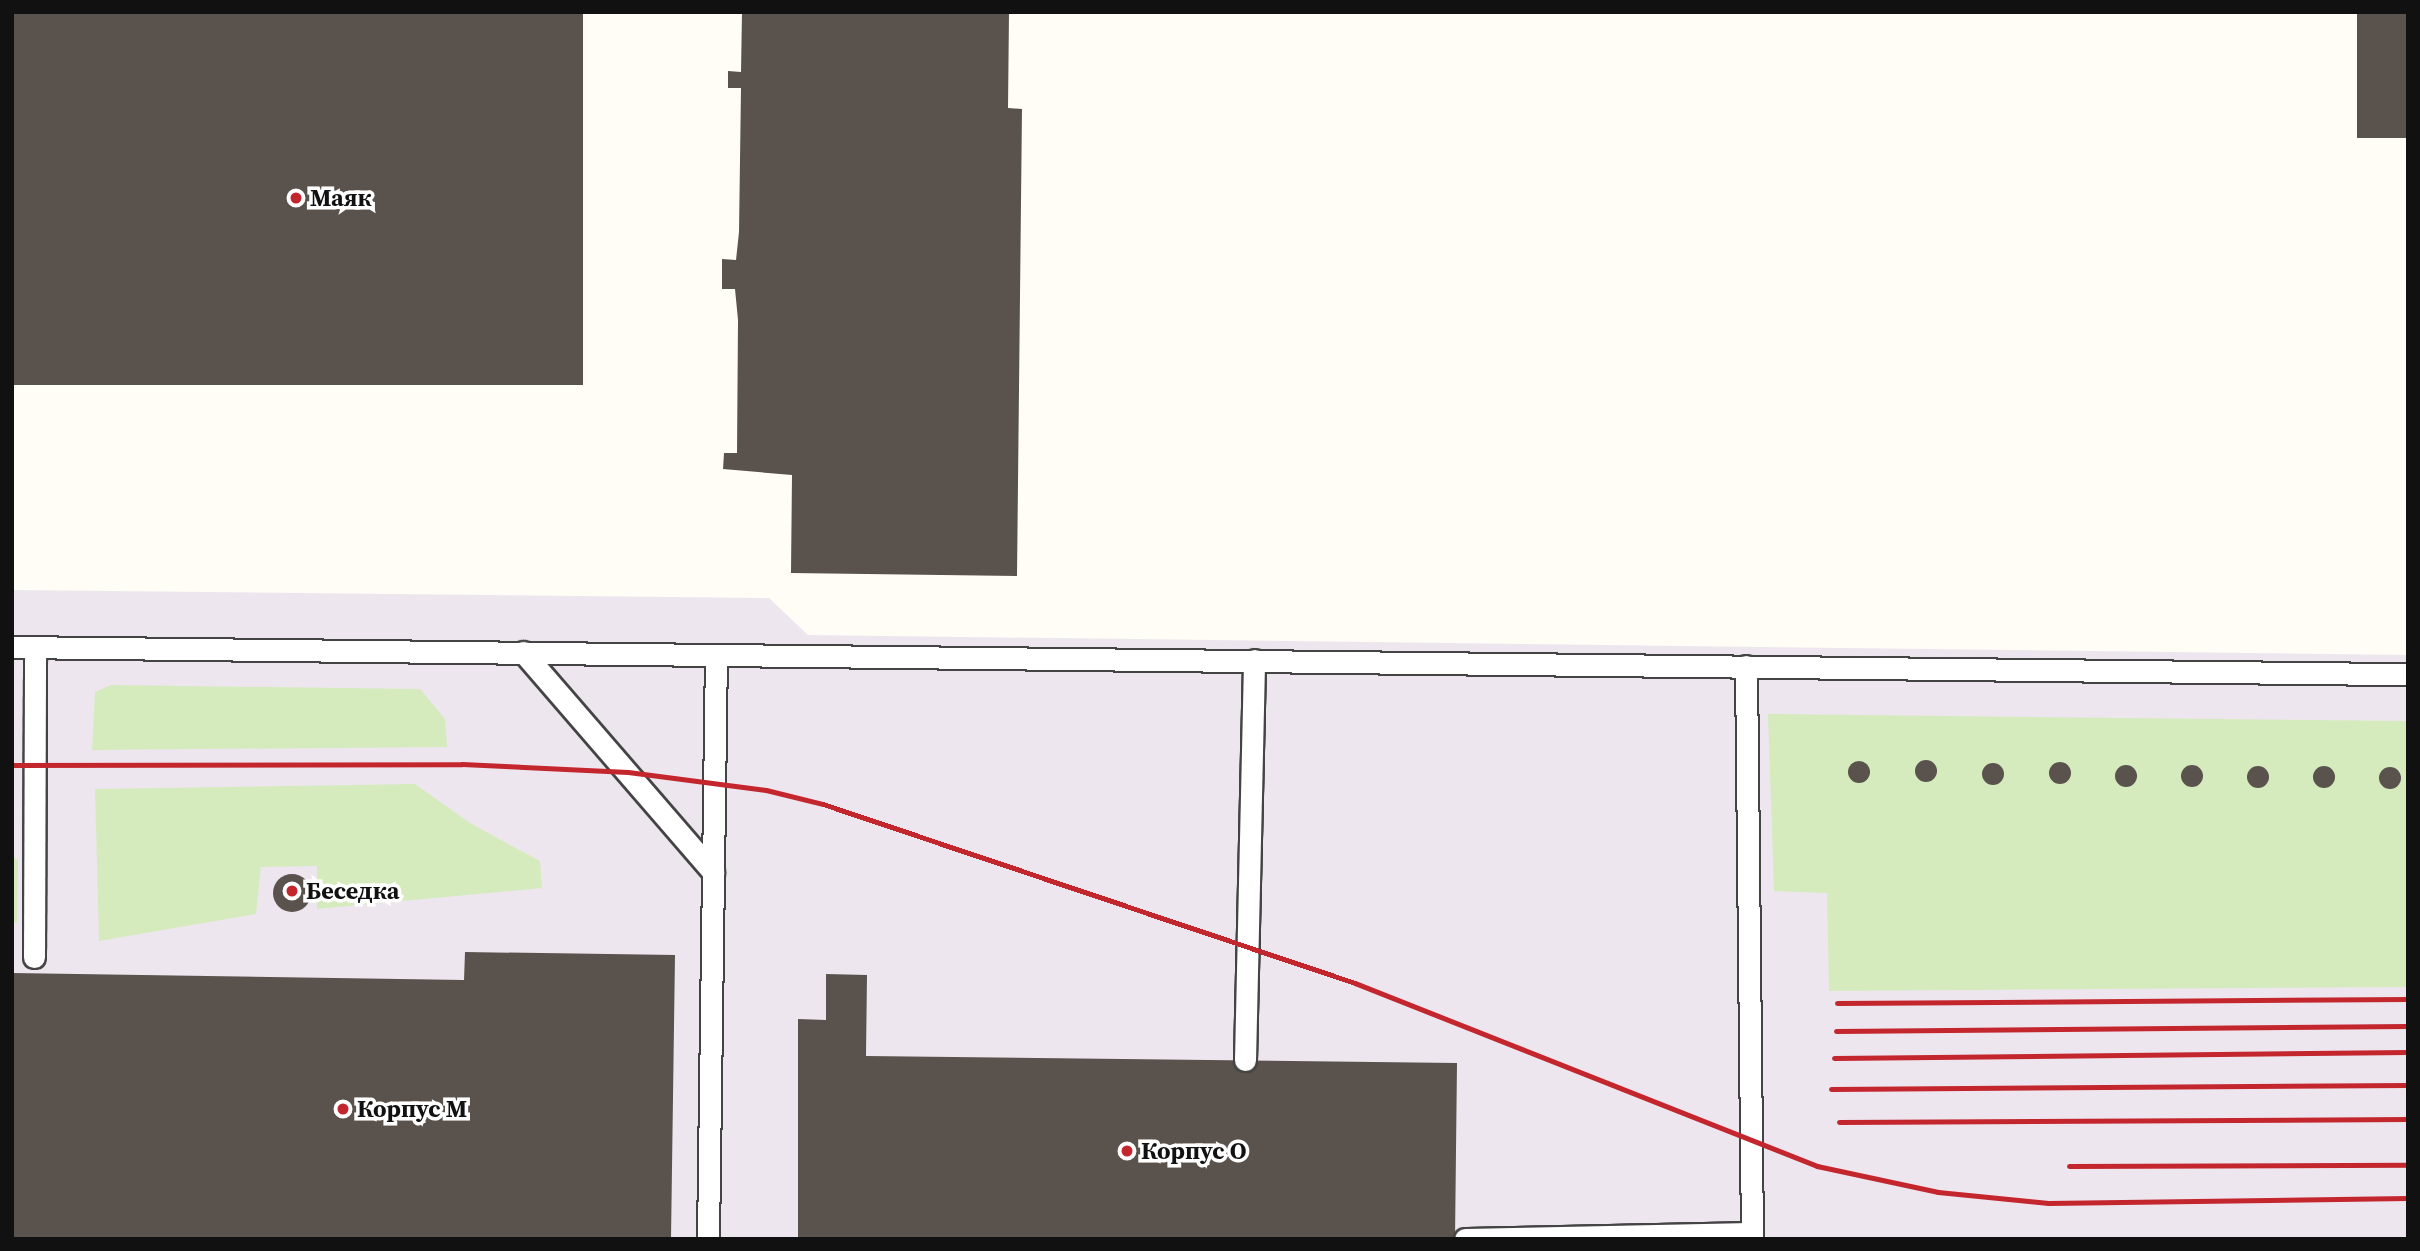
<!DOCTYPE html>
<meta charset="utf-8">
<style>
body{margin:0}
#map{position:relative;width:2420px;height:1251px;overflow:hidden;background:#fffdf5;font-family:"Source Serif 4",serif}
div>[style]{position:absolute}
.industrial>*{inset:0;background:#eee6ef}
.green>*{inset:0;background:#d5ebbd}
.building>*{inset:0;background:#5a524d;transform-origin:0 0}
.round{border-radius:50%}
.roads{filter:drop-shadow(2px 0 #444) drop-shadow(-2px 0 #444) drop-shadow(0 2px #444) drop-shadow(0 -2px #444)}
.lane>*{height:21px;margin:-10.5px;padding:0 10.5px;transform-origin:10.5px;border-radius:10.5px;background:#fff}
.rail>*{height:5px;margin:-2.5px;padding:0 2.5px;transform-origin:2.5px;border-radius:2.5px;background:#c4262e}
.dots>*{width:19px;height:19px;translate:-50% -50%;box-sizing:border-box;border:4px solid #fff;border-radius:50%}
span{translate:-50% -50%;white-space:nowrap;text-align:center;line-height:1.15;-webkit-text-stroke:7px #fff;paint-order:stroke}
.poi-label{font-size:24px;color:#111;font-weight:700}
.left{translate:0 -50%;text-align:left}
.frame{position:absolute;inset:0;border:14px solid #111;pointer-events:none}
</style>
<div id="map">
<div class="industrial">
<i style="clip-path:polygon(12px 590px,769px 598px,808px 635px,2408px 655px,2408px 1239px,12px 1239px)"></i>
</div>
<div class="green">
<i style="clip-path:polygon(111px 685px,420px 689px,445px 719px,447px 747px,92px 750px,95px 692px)"></i>
<i style="clip-path:polygon(1768px 714px,2408px 721px,2408px 987px,1829px 991px,1827px 893px,1774px 891px)"></i>
<i style="clip-path:polygon(415px 784px,470px 823px,540px 861px,542px 888px,317px 909px,317px 866px,261px 867px,256px 914px,99px 941px,95px 789px)"></i>
<i style="clip-path:polygon(12px 856px,18px 860px,17px 923px,12px 922px)"></i>
</div>
<div class="building">
<i style="left:12px;top:12px;width:571px;height:373px"></i>
<i style="clip-path:polygon(742px 12px,1009px 12px,1008px 108px,1022px 109px,1017px 576px,791px 573px,792px 475px,723px 469px,724px 453px,737px 453px,738px 320px,735px 289px,722px 289px,722px 259px,736px 260px,739px 232px,741px 88px,728px 88px,728px 71px,741px 72px)"></i>
<i style="left:2357px;top:12px;width:51px;height:126px"></i>
<i class="round" style="left:1915px;top:760px;width:22px;height:22px"></i>
<i class="round" style="left:1848px;top:761px;width:22px;height:22px"></i>
<i class="round" style="left:2049px;top:762px;width:22px;height:22px"></i>
<i class="round" style="left:1982px;top:763px;width:22px;height:22px"></i>
<i class="round" style="left:2115px;top:765px;width:22px;height:22px"></i>
<i class="round" style="left:2181px;top:765px;width:22px;height:22px"></i>
<i class="round" style="left:2313px;top:766px;width:22px;height:22px"></i>
<i class="round" style="left:2247px;top:766px;width:22px;height:22px"></i>
<i class="round" style="left:2379px;top:767px;width:22px;height:22px"></i>
<i class="round" style="left:273px;top:874px;width:38px;height:38px"></i>
<i style="clip-path:polygon(465px 952px,675px 955px,671px 1239px,12px 1239px,12px 973px,464px 980px)"></i>
<i style="clip-path:polygon(826px 974px,867px 975px,866px 1056px,1457px 1063px,1455px 1239px,798px 1239px,798px 1019px,826px 1020px)"></i>
</div>
<div class="roads">
<div class="lane">
<i style="left:12px;top:647px;width:2396px;rotate:0.65deg"></i>
<i style="left:523px;top:652px;width:291px;rotate:49.2deg"></i>
<i style="left:1746px;top:666px;width:573px;rotate:89.4deg"></i>
<i style="left:34px;top:957px;width:310px;rotate:-89.8deg"></i>
<i style="left:1245px;top:1060px;width:400px;rotate:-88.7deg"></i>
<i style="left:708px;top:1239px;width:584px;rotate:-89.22deg"></i>
<i style="left:1465px;top:1239px;width:287px;rotate:-1.2deg"></i>
</div>
</div>
<div class="rail">
<i style="left:12px;top:765px;width:450px;rotate:-0.1deg"></i>
<i style="left:462px;top:764px;width:166px;rotate:2.8deg"></i>
<i style="left:628px;top:772px;width:139px;rotate:7.4deg"></i>
<i style="left:766px;top:790px;width:59px;rotate:13.8deg"></i>
<i style="left:823px;top:804px;width:561px;rotate:18.6deg"></i>
<i style="left:1355px;top:983px;width:497px;rotate:21.6deg"></i>
<i style="left:1817px;top:1166px;width:124px;rotate:12.1deg"></i>
<i style="left:1938px;top:1192px;width:111px;rotate:5.7deg"></i>
<i style="left:2048px;top:1203px;width:360px;rotate:-0.8deg"></i>
<i style="left:1837px;top:1003px;width:571px;rotate:-0.4deg"></i>
<i style="left:1836px;top:1031px;width:572px;rotate:-0.5deg"></i>
<i style="left:1834px;top:1058px;width:574px;rotate:-0.6deg"></i>
<i style="left:1831px;top:1089px;width:577px;rotate:-0.4deg"></i>
<i style="left:1839px;top:1122px;width:569px;rotate:-0.3deg"></i>
<i style="left:2069px;top:1166px;width:339px;rotate:-0.2deg"></i>
</div>
<div class="dots">
<i style="left:296px;top:198px;background:#c4262e"></i>
<i style="left:292px;top:891px;background:#c4262e"></i>
<i style="left:343px;top:1109px;background:#c4262e"></i>
<i style="left:1127px;top:1151px;background:#c4262e"></i>
</div>
<div class="poi-label">
<span class="left" style="left:310px;top:198px">Маяк</span>
<span class="left" style="left:306px;top:891px">Беседка</span>
<span class="left" style="left:357px;top:1109px">Корпус М</span>
<span class="left" style="left:1141px;top:1151px">Корпус О</span>
</div>
<div class="frame"></div>
</div>
